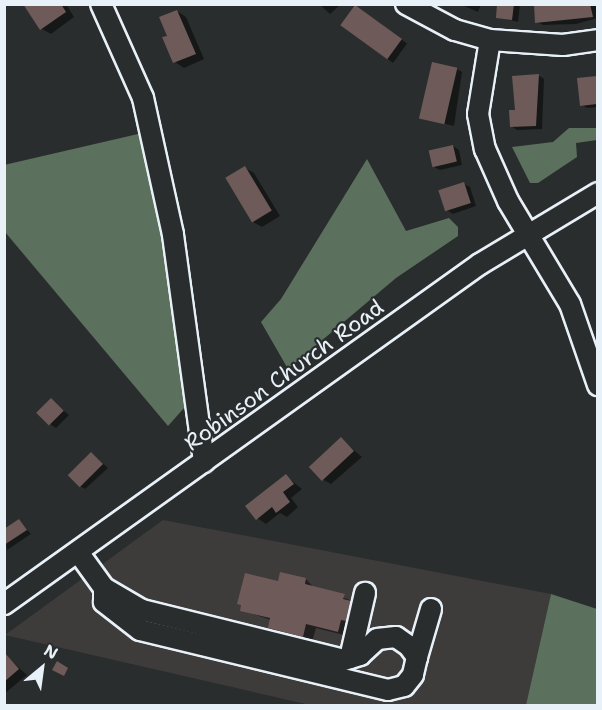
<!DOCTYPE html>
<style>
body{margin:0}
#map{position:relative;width:602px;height:710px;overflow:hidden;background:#2a2d2e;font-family:"Shantell Sans",sans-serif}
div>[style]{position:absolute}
.built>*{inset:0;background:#3e3b3b}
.green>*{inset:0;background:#5b715d}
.shadow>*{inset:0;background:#0007;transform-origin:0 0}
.building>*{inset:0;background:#6e5b59;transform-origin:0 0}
.roads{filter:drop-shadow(2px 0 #e8f1f8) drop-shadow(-2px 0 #e8f1f8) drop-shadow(0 2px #e8f1f8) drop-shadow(0 -2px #e8f1f8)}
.minor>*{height:20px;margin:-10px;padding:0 10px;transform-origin:10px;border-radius:10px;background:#2a2d2e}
span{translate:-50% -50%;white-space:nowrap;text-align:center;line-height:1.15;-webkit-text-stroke:4.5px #2a2d2e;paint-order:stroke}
.street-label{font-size:22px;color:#e8f1f8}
.frame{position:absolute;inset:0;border:6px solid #e8f1f8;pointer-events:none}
.north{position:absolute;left:12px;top:638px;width:60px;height:60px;-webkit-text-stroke:4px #2a2d2e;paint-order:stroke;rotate:29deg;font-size:16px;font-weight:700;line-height:24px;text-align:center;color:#e8f1f8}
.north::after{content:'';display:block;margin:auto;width:21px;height:27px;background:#e8f1f8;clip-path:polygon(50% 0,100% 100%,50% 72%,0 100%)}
</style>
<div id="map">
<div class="built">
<i style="clip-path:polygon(163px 520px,551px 594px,526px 705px,310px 705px,5px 635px)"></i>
</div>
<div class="green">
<i style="clip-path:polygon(569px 128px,597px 128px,597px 140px,576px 143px,577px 157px,538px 183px,530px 183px,512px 147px,553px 142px)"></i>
<i style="clip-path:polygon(151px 131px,192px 399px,168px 426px,5px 232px,4px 165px)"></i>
<i style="clip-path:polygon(367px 159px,406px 231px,449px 218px,458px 227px,458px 236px,396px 278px,288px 369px,261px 322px,281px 299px)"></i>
<i style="clip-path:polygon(551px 594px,597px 609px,597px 705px,526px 705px)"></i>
</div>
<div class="shadow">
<i style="clip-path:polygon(66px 4px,74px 17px,51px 34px,42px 29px,25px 5px)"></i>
<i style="clip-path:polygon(319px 4px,341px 4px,330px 14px)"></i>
<i style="clip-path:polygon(460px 4px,481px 4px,478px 12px)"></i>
<i style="clip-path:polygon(499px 4px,520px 4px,518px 22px,497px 17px)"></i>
<i style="clip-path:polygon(536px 4px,598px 4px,598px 18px,576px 24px,543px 25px,537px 22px)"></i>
<i style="left:361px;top:10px;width:57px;height:24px;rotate:36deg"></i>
<i style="clip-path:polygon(177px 11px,186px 17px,204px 59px,184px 68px,175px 62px,169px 36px)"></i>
<i style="clip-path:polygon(457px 69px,462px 72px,454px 126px,421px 118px)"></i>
<i style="clip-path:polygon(538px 75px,544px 79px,542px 129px,517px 130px,511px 126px,516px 112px)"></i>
<i style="clip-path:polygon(598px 78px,598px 107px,587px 108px,582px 105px,579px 79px)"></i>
<i style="clip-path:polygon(453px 146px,459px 150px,462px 165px,440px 170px,434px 167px)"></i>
<i style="clip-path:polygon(245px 168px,254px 173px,280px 216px,262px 227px,253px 222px)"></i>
<i style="clip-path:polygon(464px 184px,470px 187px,476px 206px,453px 214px,447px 210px)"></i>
<i style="clip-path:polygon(51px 400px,69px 415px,56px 428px,50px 424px)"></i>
<i style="clip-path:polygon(341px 439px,362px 457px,331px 484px,322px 479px)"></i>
<i style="clip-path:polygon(91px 453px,108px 468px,85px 489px,80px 486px)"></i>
<i style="clip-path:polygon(286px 476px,302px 489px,291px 498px,298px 507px,287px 517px,280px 513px,266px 524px,257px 518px)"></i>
<i style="clip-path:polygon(19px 521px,31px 534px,7px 550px,4px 531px)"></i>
<i style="clip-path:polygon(282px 574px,306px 579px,314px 588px,353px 601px,359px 607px,348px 636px,316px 628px,312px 642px,278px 633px,269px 628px,271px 620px,241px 610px,279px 583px)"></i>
<i style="clip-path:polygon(7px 657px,27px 675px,4px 694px,4px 659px)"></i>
</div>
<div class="building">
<i style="clip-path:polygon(23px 4px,61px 4px,66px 12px,40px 30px)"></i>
<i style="clip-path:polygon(497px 4px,514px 4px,512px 20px,496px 18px)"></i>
<i style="clip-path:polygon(534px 4px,590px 4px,593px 17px,535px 23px)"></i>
<i style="left:355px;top:5px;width:58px;height:25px;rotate:36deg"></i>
<i style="clip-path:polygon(177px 10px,196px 54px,173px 63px,162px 37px,167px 36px,159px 17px)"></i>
<i style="left:432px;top:62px;width:26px;height:58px;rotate:13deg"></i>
<i style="clip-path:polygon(539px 74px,536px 126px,510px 127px,509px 110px,515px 110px,512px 76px)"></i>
<i style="clip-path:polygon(597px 76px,597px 104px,580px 106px,577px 78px)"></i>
<i style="left:453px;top:145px;width:17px;height:25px;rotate:77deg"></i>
<i style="left:245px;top:166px;width:52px;height:23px;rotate:59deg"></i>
<i style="left:464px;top:182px;width:22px;height:27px;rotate:72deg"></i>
<i style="left:51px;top:398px;width:18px;height:21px;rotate:45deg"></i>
<i style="left:341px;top:437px;width:19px;height:44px;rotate:47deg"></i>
<i style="left:91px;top:452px;width:17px;height:33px;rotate:45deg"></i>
<i style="clip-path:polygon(286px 474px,294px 484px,283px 492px,290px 502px,276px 513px,272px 507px,256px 520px,245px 506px)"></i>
<i style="clip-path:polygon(19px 519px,27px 530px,4px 545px,4px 529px)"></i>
<i style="clip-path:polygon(280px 572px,306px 578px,305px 584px,345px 594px,343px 599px,351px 601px,346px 621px,341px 620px,338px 632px,306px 624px,303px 637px,268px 628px,270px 618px,240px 611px,241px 605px,237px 604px,245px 573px,278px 581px)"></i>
<i style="clip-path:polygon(4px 652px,19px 669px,4px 682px)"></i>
<i style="clip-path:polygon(57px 661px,68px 668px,64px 676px,52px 670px)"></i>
</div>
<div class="roads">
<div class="minor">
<i style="left:101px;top:4px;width:103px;rotate:65.9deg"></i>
<i style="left:143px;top:98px;width:140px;rotate:77.6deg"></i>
<i style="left:173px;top:235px;width:229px;rotate:82.2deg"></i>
<i style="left:406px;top:4px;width:55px;rotate:28deg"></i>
<i style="left:455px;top:30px;width:36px;rotate:16deg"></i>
<i style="left:490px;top:40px;width:73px;rotate:3.9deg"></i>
<i style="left:563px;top:45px;width:35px;rotate:-8deg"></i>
<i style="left:490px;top:40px;width:75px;rotate:99.2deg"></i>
<i style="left:478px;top:114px;width:36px;rotate:79deg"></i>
<i style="left:485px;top:149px;width:57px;rotate:66.1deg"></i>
<i style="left:508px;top:201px;width:120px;rotate:59deg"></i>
<i style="left:570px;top:304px;width:86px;rotate:70.9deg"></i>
<i style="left:78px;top:552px;width:44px;rotate:54.2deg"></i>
<i style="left:104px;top:588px;width:44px;rotate:30.1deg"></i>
<i style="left:142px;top:610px;width:208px;rotate:13.9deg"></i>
<i style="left:344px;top:660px;width:17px;rotate:-17deg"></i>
<i style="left:360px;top:655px;width:23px;rotate:-43deg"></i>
<i style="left:377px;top:639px;width:19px;rotate:-6deg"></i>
<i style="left:396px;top:637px;width:16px;rotate:35deg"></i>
<i style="left:409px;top:646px;width:14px;rotate:54deg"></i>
<i style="left:417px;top:657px;width:18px;rotate:103deg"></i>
<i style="left:413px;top:675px;width:14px;rotate:129deg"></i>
<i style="left:404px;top:686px;width:16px;rotate:166deg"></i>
<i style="left:388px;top:690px;width:255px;rotate:-166.4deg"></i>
<i style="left:140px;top:630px;width:46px;rotate:-142.1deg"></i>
<i style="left:104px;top:602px;width:14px;rotate:-90deg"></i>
<i style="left:4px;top:604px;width:585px;rotate:-35.54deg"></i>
<i style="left:480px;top:264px;width:138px;rotate:-31deg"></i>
<i style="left:417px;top:657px;width:50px;rotate:-73.7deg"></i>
<i style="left:350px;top:658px;width:67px;rotate:-77deg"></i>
</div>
</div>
<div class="street-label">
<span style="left:284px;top:375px;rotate:-36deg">Robinson Church Road</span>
</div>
<div class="frame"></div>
<div class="north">N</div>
</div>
